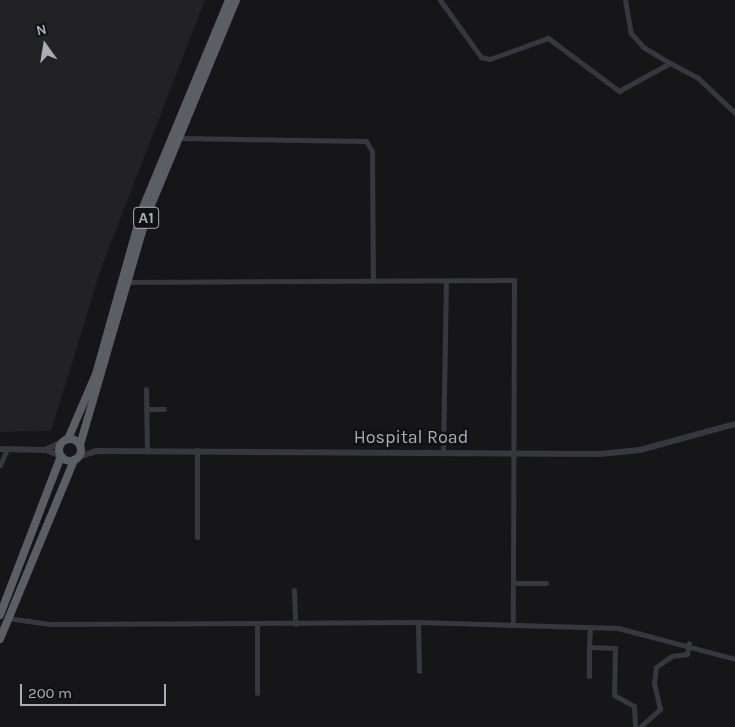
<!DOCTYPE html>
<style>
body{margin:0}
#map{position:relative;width:735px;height:727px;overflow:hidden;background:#161618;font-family:Karla,sans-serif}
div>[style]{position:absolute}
.built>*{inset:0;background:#222225}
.minor>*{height:5px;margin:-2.5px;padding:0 2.5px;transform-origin:2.5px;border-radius:2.5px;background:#37383d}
.tertiary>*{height:6px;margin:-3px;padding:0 3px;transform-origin:3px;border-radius:3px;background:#37383d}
.trunk>*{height:8px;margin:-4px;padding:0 4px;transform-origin:4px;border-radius:4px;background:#5b5e65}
.trunk>.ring{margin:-4px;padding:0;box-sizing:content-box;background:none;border:8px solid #5b5e65;border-radius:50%}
span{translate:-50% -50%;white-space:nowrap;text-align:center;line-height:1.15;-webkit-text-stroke:5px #111113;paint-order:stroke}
.shield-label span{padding:1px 4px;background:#111113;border:1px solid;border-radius:4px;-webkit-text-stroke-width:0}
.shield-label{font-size:16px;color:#a8adb8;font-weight:700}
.street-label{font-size:18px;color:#a8adb8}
.north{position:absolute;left:20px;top:20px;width:50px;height:50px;-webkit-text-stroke:4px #111113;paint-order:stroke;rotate:347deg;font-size:14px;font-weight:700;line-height:20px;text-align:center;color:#a8adb8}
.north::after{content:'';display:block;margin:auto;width:18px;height:22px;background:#a8adb8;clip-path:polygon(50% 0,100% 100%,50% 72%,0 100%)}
.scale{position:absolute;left:20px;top:684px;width:146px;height:22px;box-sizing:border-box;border:2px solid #a8adb8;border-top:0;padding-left:6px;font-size:15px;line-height:18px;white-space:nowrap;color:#a8adb8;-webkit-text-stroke:4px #111113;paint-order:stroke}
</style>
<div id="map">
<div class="built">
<i style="clip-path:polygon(0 0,205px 0,102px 266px,51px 431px,0 432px)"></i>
</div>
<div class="minor">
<i style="left:440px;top:0;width:70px;rotate:54.3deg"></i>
<i style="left:481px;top:57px;width:9px;rotate:13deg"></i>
<i style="left:490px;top:59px;width:62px;rotate:-19.9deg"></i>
<i style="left:548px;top:38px;width:89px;rotate:36.7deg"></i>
<i style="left:619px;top:91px;width:58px;rotate:-28.8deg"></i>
<i style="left:670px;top:63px;width:32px;rotate:28deg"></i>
<i style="left:698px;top:78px;width:51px;rotate:43.4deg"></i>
<i style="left:625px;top:0;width:34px;rotate:80deg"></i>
<i style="left:631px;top:33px;width:18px;rotate:49deg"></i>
<i style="left:643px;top:47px;width:31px;rotate:31deg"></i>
<i style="left:179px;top:138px;width:187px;rotate:0.9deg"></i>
<i style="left:366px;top:141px;width:12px;rotate:59deg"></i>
<i style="left:372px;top:151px;width:130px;rotate:89.6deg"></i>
<i style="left:129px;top:282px;width:385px;rotate:-0.3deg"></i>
<i style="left:514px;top:280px;width:344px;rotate:90.2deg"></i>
<i style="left:146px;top:389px;width:62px;rotate:89.1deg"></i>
<i style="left:146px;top:409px;width:18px"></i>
<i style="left:443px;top:452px;width:171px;rotate:-89deg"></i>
<i style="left:0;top:465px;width:17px;rotate:-66deg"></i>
<i style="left:197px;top:537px;width:87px;rotate:-90deg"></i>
<i style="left:513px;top:583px;width:33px"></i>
<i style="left:294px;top:590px;width:34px;rotate:88deg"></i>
<i style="left:7px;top:618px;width:43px;rotate:7.9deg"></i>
<i style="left:50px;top:624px;width:368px;rotate:-0.3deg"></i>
<i style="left:418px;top:622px;width:200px;rotate:1.7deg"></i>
<i style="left:618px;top:628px;width:121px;rotate:14.8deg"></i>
<i style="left:418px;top:622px;width:49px;rotate:88.8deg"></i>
<i style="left:590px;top:627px;width:20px;rotate:93deg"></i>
<i style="left:589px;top:647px;width:26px;rotate:2deg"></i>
<i style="left:615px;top:648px;width:47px;rotate:91.2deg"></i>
<i style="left:614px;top:695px;width:23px;rotate:29deg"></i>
<i style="left:634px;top:706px;width:21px;rotate:87deg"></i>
<i style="left:589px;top:647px;width:29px;rotate:90deg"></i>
<i style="left:257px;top:693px;width:69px;rotate:-90deg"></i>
<i style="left:640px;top:727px;width:27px;rotate:-42deg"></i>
<i style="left:660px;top:709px;width:27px;rotate:-103deg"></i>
<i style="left:654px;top:683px;width:16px;rotate:-83deg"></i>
<i style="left:656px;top:667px;width:19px;rotate:-35deg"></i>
<i style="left:672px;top:656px;width:15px;rotate:-8deg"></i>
<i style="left:687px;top:654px;width:11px;rotate:-80deg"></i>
</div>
<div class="tertiary">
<i style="left:0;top:449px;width:46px;rotate:1.2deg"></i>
<i style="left:46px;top:450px;width:16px;rotate:22deg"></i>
<i style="left:45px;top:450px;width:19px;rotate:-25deg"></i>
<i style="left:78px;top:457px;width:20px;rotate:-18deg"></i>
<i style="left:97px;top:451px;width:503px;rotate:0.34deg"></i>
<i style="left:600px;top:454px;width:40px;rotate:-5.7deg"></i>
<i style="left:640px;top:450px;width:98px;rotate:-15.3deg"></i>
</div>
<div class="trunk">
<i class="ring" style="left:59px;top:439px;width:14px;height:14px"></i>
<i style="left:68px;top:439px;width:71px;rotate:-66.7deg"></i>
<i style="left:96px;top:374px;width:170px;rotate:-74.3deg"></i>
<i style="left:142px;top:210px;width:227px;rotate:-67.5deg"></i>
<i style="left:80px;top:445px;width:240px;rotate:-73.8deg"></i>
<i style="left:147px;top:215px;width:233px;rotate:-67.5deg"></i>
<i style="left:0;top:615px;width:170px;rotate:-69deg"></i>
<i style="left:0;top:639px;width:194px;rotate:-67.5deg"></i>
</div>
<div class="shield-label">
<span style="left:146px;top:218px">A1</span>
</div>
<div class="street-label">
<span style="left:411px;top:437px">Hospital Road</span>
</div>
<div class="north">N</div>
<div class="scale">200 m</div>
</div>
